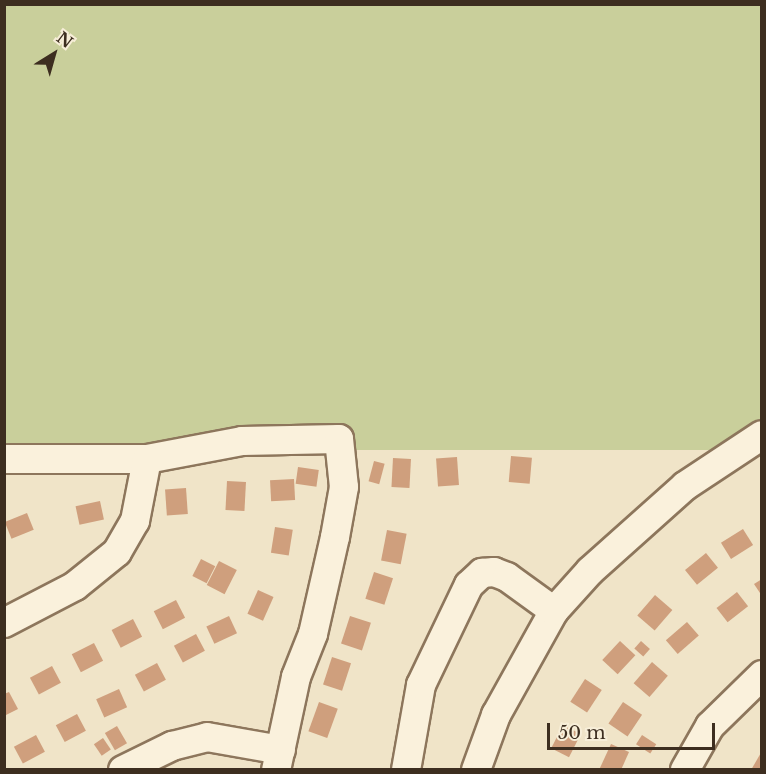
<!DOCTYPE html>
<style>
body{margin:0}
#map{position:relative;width:766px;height:774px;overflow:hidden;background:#f0e4c8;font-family:"Libre Baskerville",serif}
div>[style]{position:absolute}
.green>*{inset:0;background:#c9cf9b;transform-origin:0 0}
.building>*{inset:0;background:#cf9f7d;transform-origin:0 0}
.roads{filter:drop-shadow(2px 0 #8d765c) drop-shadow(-2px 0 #8d765c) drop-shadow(0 2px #8d765c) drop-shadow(0 -2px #8d765c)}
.minor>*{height:28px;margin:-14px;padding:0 14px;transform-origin:14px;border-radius:14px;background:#faf1dc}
span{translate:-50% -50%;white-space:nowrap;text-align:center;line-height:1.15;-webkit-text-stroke:4.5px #f7eed8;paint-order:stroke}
.frame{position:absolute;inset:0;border:6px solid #3d2e20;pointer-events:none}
.north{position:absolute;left:24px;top:24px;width:60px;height:60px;-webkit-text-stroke:4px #f7eed8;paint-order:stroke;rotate:37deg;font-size:16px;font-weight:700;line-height:24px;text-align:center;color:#3d2e20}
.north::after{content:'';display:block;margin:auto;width:21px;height:27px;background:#3d2e20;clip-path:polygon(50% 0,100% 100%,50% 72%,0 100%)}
.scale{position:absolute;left:547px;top:723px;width:168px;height:27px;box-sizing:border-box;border:3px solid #3d2e20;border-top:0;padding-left:8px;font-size:18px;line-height:21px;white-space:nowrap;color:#3d2e20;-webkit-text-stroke:4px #f7eed8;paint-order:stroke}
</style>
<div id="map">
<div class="green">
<i style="left:5px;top:5px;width:756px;height:445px"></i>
</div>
<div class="building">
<i style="left:511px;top:456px;width:21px;height:26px;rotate:5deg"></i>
<i style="left:457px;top:457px;width:28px;height:21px;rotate:86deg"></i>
<i style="left:393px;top:458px;width:18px;height:29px;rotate:3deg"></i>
<i style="left:374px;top:461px;width:11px;height:21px;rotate:15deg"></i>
<i style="left:298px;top:467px;width:21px;height:17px;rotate:8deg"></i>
<i style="left:294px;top:479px;width:21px;height:24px;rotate:87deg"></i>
<i style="left:227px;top:481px;width:19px;height:29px;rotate:3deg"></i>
<i style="left:186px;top:488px;width:26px;height:21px;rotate:86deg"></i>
<i style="left:100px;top:501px;width:19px;height:25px;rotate:78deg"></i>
<i style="left:27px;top:513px;width:18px;height:24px;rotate:68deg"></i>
<i style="left:275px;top:527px;width:18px;height:26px;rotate:9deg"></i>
<i style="left:743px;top:529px;width:19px;height:26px;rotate:58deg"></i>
<i style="left:387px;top:530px;width:20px;height:31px;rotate:11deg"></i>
<i style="left:706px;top:553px;width:19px;height:27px;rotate:51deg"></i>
<i style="left:201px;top:559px;width:16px;height:19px;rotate:27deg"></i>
<i style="left:219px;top:561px;width:20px;height:27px;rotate:27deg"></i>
<i style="left:374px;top:572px;width:20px;height:28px;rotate:18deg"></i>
<i style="clip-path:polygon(762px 579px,762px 596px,754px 584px)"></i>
<i style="left:258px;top:590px;width:17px;height:26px;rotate:24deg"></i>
<i style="left:737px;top:592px;width:18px;height:26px;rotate:52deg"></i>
<i style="left:655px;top:595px;width:23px;height:27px;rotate:41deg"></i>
<i style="left:176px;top:600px;width:20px;height:25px;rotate:63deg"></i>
<i style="left:229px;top:616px;width:19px;height:25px;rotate:65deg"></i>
<i style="left:350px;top:616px;width:22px;height:29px;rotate:18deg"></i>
<i style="left:133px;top:619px;width:20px;height:24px;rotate:63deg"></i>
<i style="left:687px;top:622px;width:18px;height:28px;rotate:49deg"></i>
<i style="left:196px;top:634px;width:19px;height:25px;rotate:62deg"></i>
<i style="left:620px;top:641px;width:21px;height:26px;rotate:43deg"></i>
<i style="left:641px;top:641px;width:12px;height:10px;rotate:42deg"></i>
<i style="left:94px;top:643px;width:20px;height:25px;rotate:63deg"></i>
<i style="left:332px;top:657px;width:20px;height:29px;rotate:18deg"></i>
<i style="left:652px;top:662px;width:21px;height:28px;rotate:41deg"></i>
<i style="left:157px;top:663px;width:19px;height:25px;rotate:62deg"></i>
<i style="left:52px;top:666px;width:19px;height:25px;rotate:62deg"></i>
<i style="left:585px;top:679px;width:20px;height:27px;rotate:33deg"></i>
<i style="left:119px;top:689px;width:20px;height:25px;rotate:66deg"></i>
<i style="clip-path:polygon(9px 692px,18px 709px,4px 716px,4px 694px)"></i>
<i style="left:319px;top:702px;width:20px;height:31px;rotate:20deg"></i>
<i style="left:623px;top:702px;width:23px;height:26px;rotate:34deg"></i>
<i style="left:77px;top:714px;width:19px;height:24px;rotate:62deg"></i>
<i style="left:563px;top:725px;width:20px;height:26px;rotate:27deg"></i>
<i style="left:117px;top:726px;width:20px;height:14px;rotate:60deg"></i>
<i style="left:36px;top:735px;width:19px;height:25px;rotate:62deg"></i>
<i style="left:642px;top:735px;width:17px;height:11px;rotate:33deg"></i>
<i style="left:103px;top:738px;width:14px;height:11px;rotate:56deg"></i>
<i style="clip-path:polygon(611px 744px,629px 752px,621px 770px,599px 770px)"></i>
<i style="clip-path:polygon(762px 751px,762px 770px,751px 770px)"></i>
</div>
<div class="roads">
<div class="minor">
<i style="left:4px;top:459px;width:143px"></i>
<i style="left:147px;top:459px;width:97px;rotate:-10.7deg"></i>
<i style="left:242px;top:441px;width:97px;rotate:-1.2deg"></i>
<i style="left:339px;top:439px;width:48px;rotate:84.1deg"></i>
<i style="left:344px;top:487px;width:51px;rotate:100.2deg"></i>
<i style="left:335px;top:537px;width:99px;rotate:102.8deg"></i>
<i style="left:313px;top:634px;width:46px;rotate:111.6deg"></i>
<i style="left:296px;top:677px;width:95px;rotate:102.1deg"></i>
<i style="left:4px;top:623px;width:80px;rotate:-27.5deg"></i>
<i style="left:75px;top:586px;width:54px;rotate:-39deg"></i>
<i style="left:117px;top:552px;width:36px;rotate:-60deg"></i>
<i style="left:135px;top:521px;width:63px;rotate:-79deg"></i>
<i style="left:123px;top:770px;width:55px;rotate:-26.1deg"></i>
<i style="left:172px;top:746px;width:36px;rotate:-14deg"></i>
<i style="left:207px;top:737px;width:75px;rotate:10deg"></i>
<i style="left:406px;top:770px;width:86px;rotate:-80deg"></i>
<i style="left:421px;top:685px;width:111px;rotate:-64.4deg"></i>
<i style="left:469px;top:585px;width:18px;rotate:-43deg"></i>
<i style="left:482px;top:573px;width:12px;rotate:-5deg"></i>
<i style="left:494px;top:572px;width:14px;rotate:21deg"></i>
<i style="left:507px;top:577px;width:58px;rotate:35.9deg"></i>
<i style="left:476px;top:770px;width:59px;rotate:-70deg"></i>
<i style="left:496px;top:715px;width:119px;rotate:-60.9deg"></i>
<i style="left:554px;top:611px;width:54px;rotate:-48deg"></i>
<i style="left:590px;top:571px;width:127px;rotate:-41.8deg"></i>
<i style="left:685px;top:486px;width:92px;rotate:-33.5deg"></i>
<i style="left:685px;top:770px;width:51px;rotate:-60.4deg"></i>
<i style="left:710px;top:726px;width:73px;rotate:-44.4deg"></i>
</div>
</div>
<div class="frame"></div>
<div class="north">N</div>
<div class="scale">50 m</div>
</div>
